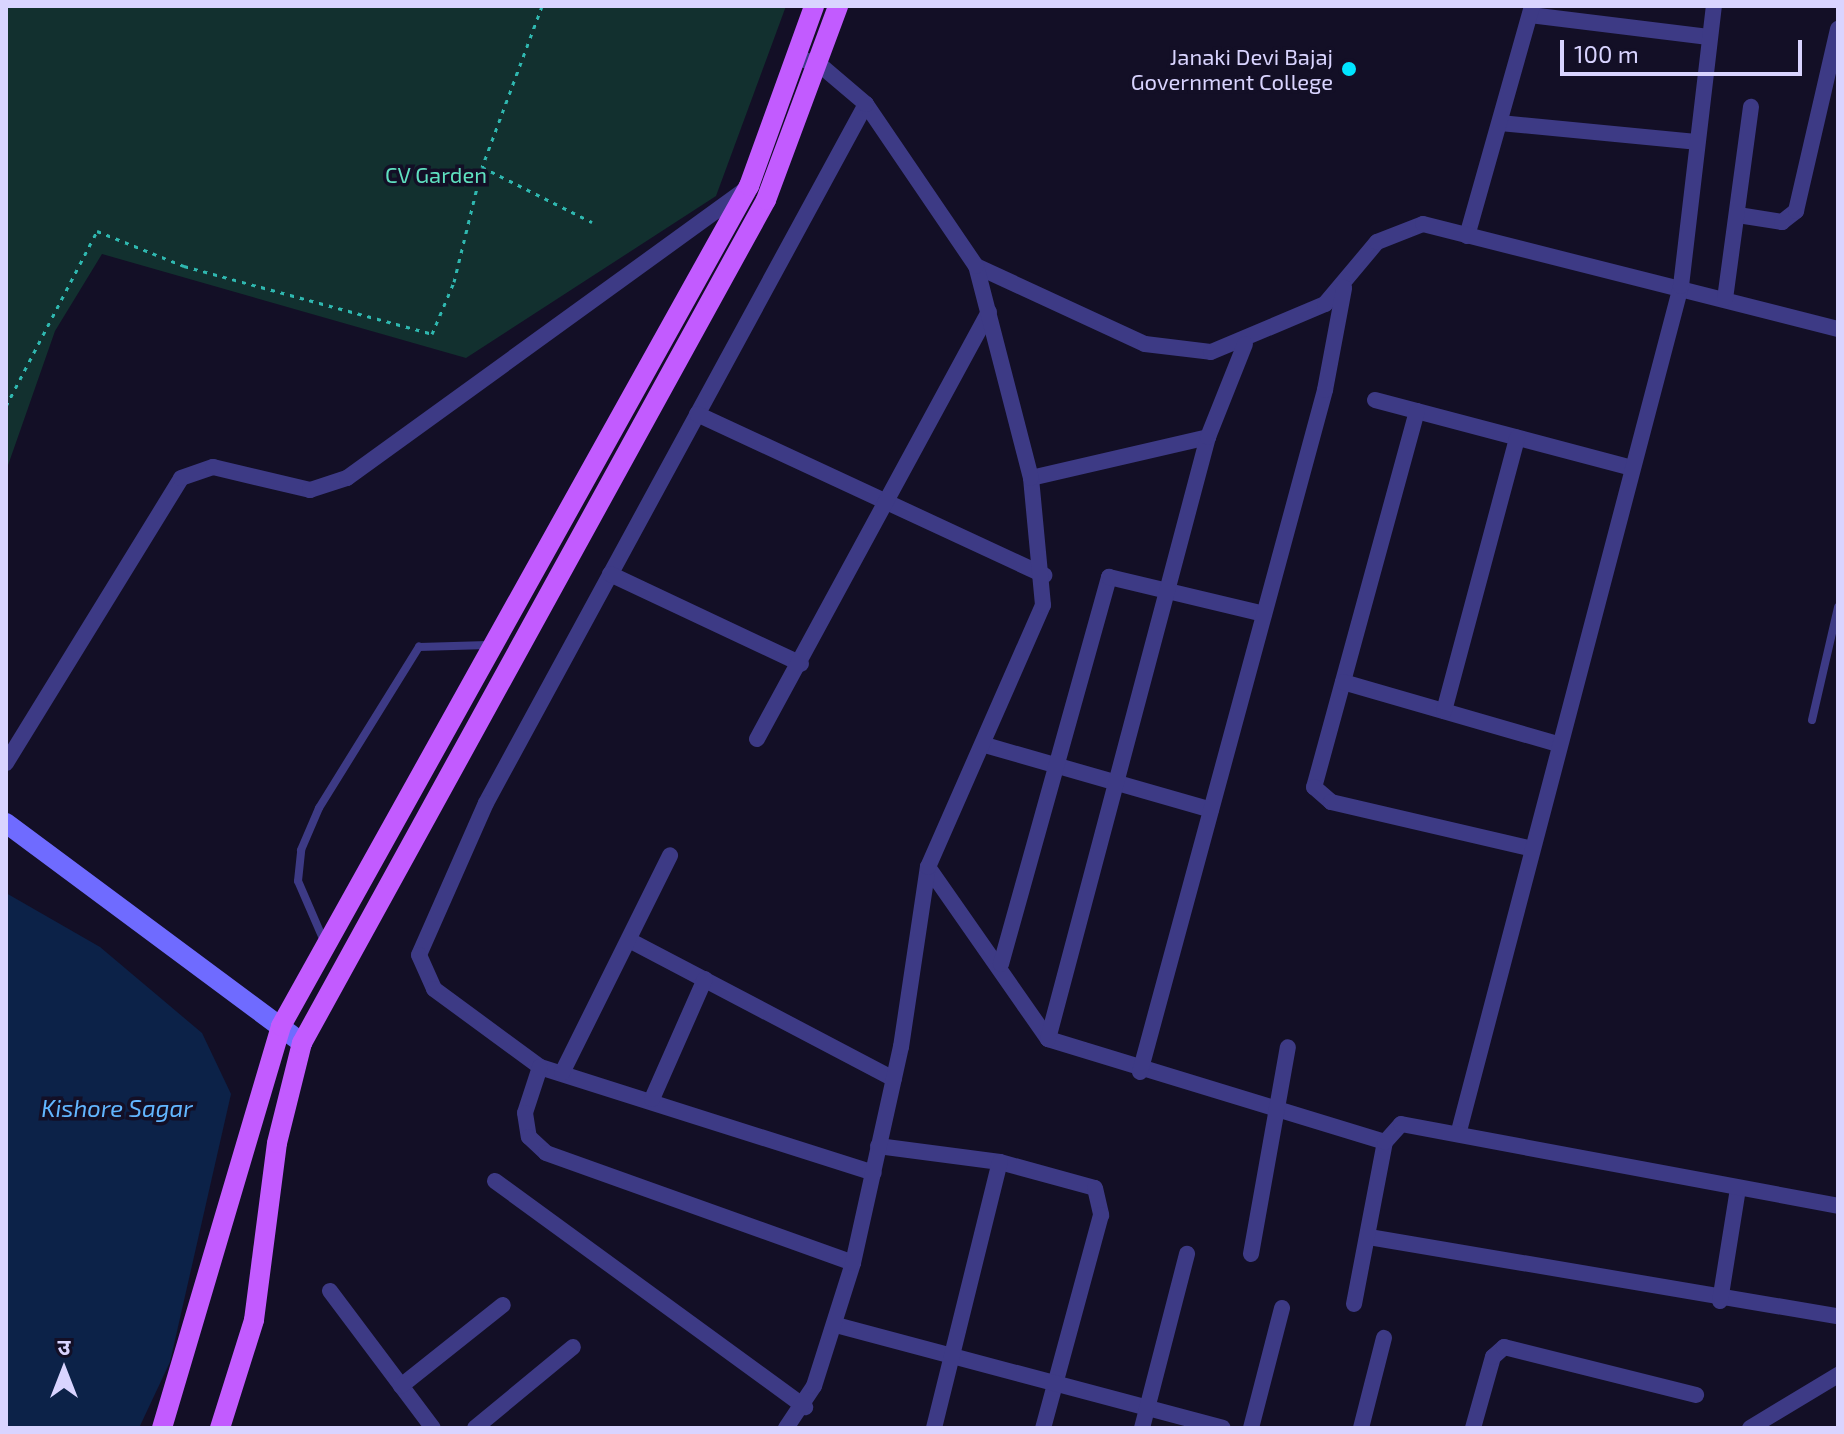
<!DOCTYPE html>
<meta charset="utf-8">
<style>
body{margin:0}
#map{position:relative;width:1844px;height:1434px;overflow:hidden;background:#130f26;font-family:"Exo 2","Noto Sans Devanagari",sans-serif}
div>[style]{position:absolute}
.green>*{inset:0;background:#12302f}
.water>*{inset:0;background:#0c2248}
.path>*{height:3px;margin-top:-1.5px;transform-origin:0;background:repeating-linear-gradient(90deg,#2fb8b0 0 4px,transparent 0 10px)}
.lane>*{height:8px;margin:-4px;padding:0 4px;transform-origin:4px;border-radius:4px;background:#3d3a85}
.street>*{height:16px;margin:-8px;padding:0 8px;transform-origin:8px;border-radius:8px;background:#3d3a85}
.secondary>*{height:20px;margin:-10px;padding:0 10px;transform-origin:10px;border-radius:10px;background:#6f6bff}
.primary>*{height:20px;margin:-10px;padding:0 10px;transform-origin:10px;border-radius:10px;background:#c25bff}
.dots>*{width:22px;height:22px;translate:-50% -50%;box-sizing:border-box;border:4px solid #130f26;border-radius:50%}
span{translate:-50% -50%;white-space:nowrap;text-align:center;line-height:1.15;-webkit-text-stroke:7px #130f26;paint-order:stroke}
.poi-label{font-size:22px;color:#d9d4ff}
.right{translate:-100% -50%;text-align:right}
.park-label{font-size:22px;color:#5fe0c0}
.water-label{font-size:24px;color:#62b6ff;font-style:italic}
.frame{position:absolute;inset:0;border:8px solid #d9d4ff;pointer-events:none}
.north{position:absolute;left:24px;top:1330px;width:80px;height:80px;-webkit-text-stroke:6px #130f26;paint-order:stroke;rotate:0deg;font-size:22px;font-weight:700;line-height:32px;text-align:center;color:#d9d4ff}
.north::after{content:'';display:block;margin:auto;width:28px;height:36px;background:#d9d4ff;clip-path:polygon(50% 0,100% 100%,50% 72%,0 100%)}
.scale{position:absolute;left:1560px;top:40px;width:242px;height:36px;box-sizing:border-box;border:4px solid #d9d4ff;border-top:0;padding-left:10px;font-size:24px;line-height:28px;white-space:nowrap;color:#d9d4ff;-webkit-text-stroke:6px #130f26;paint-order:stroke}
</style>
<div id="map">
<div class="green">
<i style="clip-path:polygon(6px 6px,786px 6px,716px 196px,466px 358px,102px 254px,55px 331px,6px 471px)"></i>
</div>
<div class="water">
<i style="clip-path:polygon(6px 893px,100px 947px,202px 1033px,231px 1094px,170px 1362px,139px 1428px,6px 1428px)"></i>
</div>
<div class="path">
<i style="left:542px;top:6px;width:172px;rotate:110.4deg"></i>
<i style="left:482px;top:167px;width:123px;rotate:26.6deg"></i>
<i style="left:6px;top:406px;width:197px;rotate:-62.5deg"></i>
<i style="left:97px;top:231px;width:94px;rotate:21.9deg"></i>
<i style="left:184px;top:266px;width:257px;rotate:15.3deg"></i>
<i style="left:432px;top:334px;width:56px;rotate:-67.1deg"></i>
<i style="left:454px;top:282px;width:118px;rotate:-76.3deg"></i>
</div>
<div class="lane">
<i style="left:1812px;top:720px;width:116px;rotate:-77deg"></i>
<i style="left:324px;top:941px;width:65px;rotate:-113.4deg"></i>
<i style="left:298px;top:881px;width:31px;rotate:-84deg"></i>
<i style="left:301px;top:850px;width:46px;rotate:-66.8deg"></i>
<i style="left:319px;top:808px;width:190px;rotate:-58.2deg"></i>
<i style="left:419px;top:647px;width:69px;rotate:-1.7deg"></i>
</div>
<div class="street">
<i style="left:1530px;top:15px;width:180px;rotate:7deg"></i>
<i style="left:866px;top:104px;width:796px;rotate:118.53deg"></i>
<i style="left:486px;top:803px;width:166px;rotate:113.8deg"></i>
<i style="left:419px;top:955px;width:37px;rotate:66deg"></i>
<i style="left:434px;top:989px;width:132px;rotate:36.3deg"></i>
<i style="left:540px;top:1067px;width:350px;rotate:17.6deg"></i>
<i style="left:1500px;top:123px;width:197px;rotate:5.5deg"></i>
<i style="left:1738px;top:215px;width:45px;rotate:9deg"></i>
<i style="left:1782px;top:222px;width:18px;rotate:-38deg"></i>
<i style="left:1796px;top:211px;width:187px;rotate:-77deg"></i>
<i style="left:1467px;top:236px;width:239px;rotate:-74.2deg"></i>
<i style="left:976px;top:266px;width:186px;rotate:24.8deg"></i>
<i style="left:1145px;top:344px;width:66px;rotate:6.9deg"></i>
<i style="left:1211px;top:352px;width:124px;rotate:-22.8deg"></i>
<i style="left:1325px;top:304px;width:81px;rotate:-50deg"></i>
<i style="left:1377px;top:242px;width:49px;rotate:-21.4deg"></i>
<i style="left:1423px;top:224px;width:428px;rotate:14.2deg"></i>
<i style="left:1725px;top:299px;width:194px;rotate:-82.3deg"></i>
<i style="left:1375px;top:400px;width:266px;rotate:14.8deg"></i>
<i style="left:1417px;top:411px;width:390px;rotate:105.3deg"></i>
<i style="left:1314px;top:787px;width:23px;rotate:41deg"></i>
<i style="left:1331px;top:802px;width:203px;rotate:13.1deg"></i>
<i style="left:697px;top:414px;width:383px;rotate:24.9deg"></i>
<i style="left:1031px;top:478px;width:182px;rotate:-13deg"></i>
<i style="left:610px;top:574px;width:211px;rotate:25.2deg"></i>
<i style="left:1343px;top:682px;width:224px;rotate:16.1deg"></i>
<i style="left:1444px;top:711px;width:283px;rotate:-75deg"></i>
<i style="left:757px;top:739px;width:486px;rotate:-61.5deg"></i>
<i style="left:985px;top:745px;width:235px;rotate:16deg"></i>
<i style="left:6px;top:763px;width:334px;rotate:-58.4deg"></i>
<i style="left:181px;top:478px;width:34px;rotate:-19deg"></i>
<i style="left:213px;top:467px;width:100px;rotate:13.3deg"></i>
<i style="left:310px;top:490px;width:39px;rotate:-18deg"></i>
<i style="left:347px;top:478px;width:494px;rotate:-35.9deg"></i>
<i style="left:928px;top:867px;width:210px;rotate:55.1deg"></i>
<i style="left:1048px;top:1039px;width:352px;rotate:17deg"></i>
<i style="left:629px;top:940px;width:299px;rotate:27.7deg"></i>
<i style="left:1001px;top:964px;width:402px;rotate:-74.4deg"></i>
<i style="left:1109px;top:577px;width:159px;rotate:13.4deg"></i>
<i style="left:1048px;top:1039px;width:623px;rotate:-75.12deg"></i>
<i style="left:1208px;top:437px;width:100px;rotate:-68.3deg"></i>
<i style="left:540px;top:1067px;width:48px;rotate:108.1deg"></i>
<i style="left:525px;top:1113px;width:24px;rotate:81deg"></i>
<i style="left:529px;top:1137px;width:23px;rotate:43deg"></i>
<i style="left:546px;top:1153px;width:326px;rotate:19.7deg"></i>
<i style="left:1140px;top:1072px;width:707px;rotate:-74.82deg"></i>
<i style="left:1325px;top:390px;width:104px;rotate:-79.4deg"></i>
<i style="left:562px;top:1073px;width:243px;rotate:-63.6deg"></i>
<i style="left:652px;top:1099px;width:131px;rotate:-66.2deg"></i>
<i style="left:1459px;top:1131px;width:874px;rotate:-75.28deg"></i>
<i style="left:1681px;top:286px;width:282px;rotate:-83.3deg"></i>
<i style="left:878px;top:1146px;width:123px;rotate:7.5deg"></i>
<i style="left:1000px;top:1162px;width:98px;rotate:15.3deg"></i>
<i style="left:1095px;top:1188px;width:28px;rotate:77deg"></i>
<i style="left:1101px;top:1215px;width:221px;rotate:105.2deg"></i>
<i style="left:495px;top:1181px;width:384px;rotate:36.1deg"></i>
<i style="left:1369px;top:1237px;width:476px;rotate:9.6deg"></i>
<i style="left:1251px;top:1254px;width:210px;rotate:-79.9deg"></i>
<i style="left:330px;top:1291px;width:171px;rotate:53.1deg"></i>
<i style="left:1720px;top:1301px;width:114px;rotate:-80.9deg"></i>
<i style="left:1354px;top:1304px;width:165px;rotate:-79.2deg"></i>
<i style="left:1385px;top:1142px;width:24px;rotate:-48deg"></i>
<i style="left:1401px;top:1124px;width:445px;rotate:10.6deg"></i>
<i style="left:836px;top:1325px;width:400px;rotate:14.9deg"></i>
<i style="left:401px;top:1386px;width:130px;rotate:-38.5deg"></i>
<i style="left:475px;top:1428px;width:127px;rotate:-39.6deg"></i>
<i style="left:786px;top:1428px;width:50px;rotate:-56.3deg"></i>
<i style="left:814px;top:1386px;width:129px;rotate:-72.4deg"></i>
<i style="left:853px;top:1263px;width:221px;rotate:-77.5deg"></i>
<i style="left:901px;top:1047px;width:182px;rotate:-81.5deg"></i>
<i style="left:928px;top:867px;width:286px;rotate:-66.3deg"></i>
<i style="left:1043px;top:605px;width:128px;rotate:-95.4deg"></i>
<i style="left:1031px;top:478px;width:219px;rotate:-104.5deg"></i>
<i style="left:976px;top:266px;width:196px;rotate:-124.2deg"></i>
<i style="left:866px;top:104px;width:60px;rotate:-139.7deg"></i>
<i style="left:820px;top:65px;width:23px;rotate:-162deg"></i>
<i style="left:934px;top:1428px;width:274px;rotate:-76.1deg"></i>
<i style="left:1142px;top:1428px;width:180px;rotate:-75.5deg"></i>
<i style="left:1251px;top:1428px;width:124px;rotate:-75.5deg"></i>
<i style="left:1361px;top:1428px;width:93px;rotate:-75.7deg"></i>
<i style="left:1473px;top:1428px;width:74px;rotate:-74.3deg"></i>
<i style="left:1493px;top:1357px;width:15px;rotate:-42deg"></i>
<i style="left:1504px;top:1347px;width:198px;rotate:14deg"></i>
<i style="left:1750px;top:1428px;width:103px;rotate:-31.1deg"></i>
</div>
<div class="secondary">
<i style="left:6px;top:823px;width:369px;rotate:36.6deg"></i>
</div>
<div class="primary">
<i style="left:162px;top:1428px;width:419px;rotate:-73.5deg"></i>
<i style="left:281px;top:1026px;width:962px;rotate:-60.88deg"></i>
<i style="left:749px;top:186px;width:191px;rotate:-70.1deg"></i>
<i style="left:220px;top:1428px;width:113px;rotate:-72.5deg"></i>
<i style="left:254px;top:1320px;width:178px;rotate:-82.6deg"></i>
<i style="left:277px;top:1143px;width:103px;rotate:-76deg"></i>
<i style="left:302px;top:1043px;width:962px;rotate:-61.17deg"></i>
<i style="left:766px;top:200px;width:207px;rotate:-69.6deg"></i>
</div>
<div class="dots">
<i style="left:1349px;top:69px;background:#00e5ff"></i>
</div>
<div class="poi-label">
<span class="right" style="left:1333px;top:69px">Janaki Devi Bajaj<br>Government College</span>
</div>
<div class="park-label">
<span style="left:436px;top:175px">CV Garden</span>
</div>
<div class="water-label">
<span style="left:117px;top:1108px">Kishore Sagar</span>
</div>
<div class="frame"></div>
<div class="north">उ</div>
<div class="scale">100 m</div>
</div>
